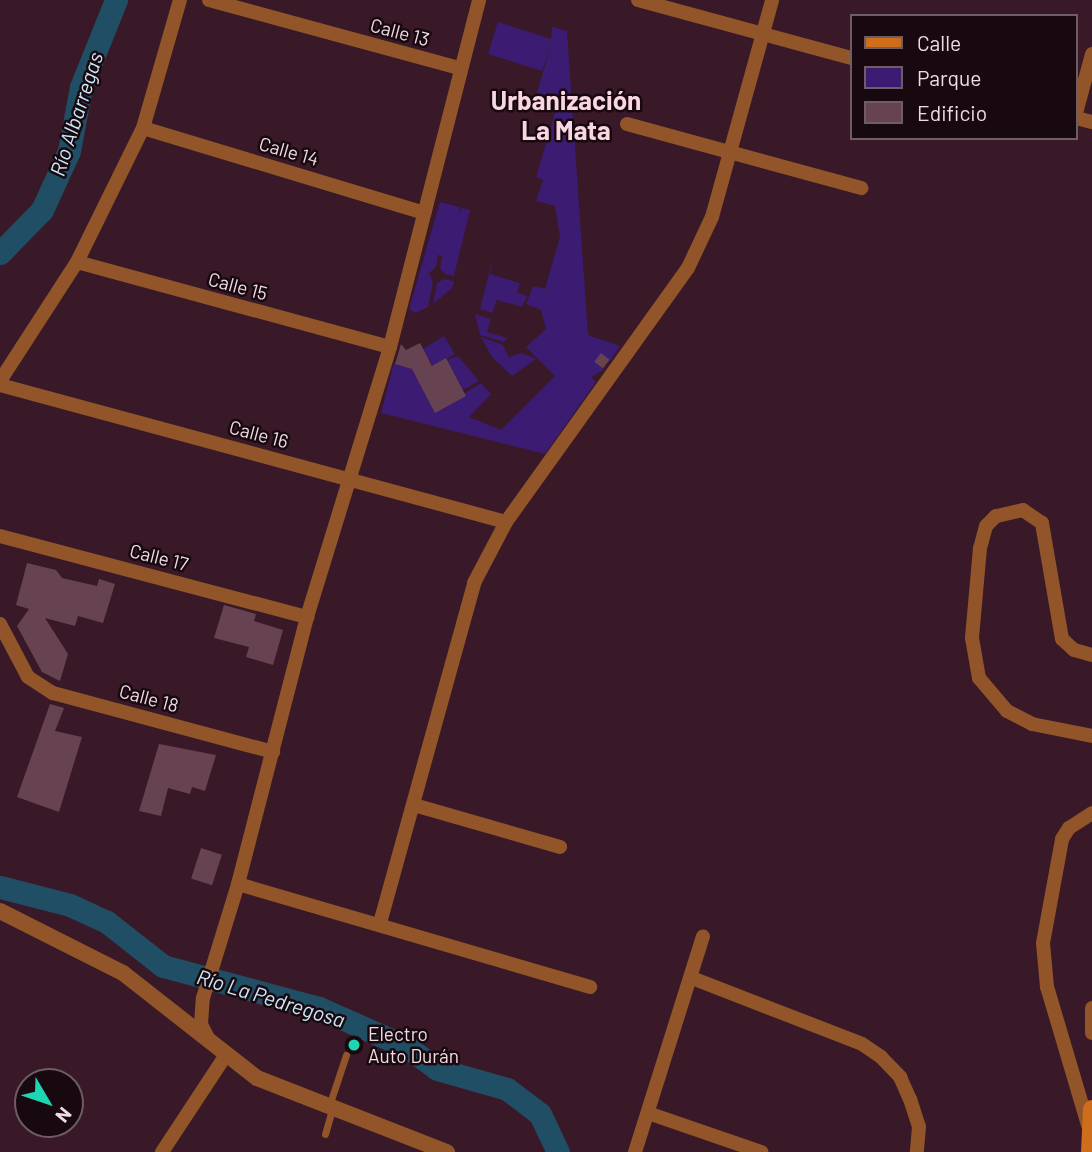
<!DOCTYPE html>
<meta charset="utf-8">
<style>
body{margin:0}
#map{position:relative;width:1092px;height:1152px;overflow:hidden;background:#391927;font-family:Barlow,sans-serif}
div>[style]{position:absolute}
.green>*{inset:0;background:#3c1b72;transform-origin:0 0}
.river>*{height:23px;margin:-11.5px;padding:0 11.5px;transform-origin:11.5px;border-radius:11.5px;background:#204e65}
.building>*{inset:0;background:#674351;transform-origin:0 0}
.service>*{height:7px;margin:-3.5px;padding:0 3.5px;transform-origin:3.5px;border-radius:3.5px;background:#915529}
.minor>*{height:14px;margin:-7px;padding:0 7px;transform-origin:7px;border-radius:7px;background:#915529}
.tertiary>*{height:16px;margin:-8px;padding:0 8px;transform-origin:8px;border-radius:8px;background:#915529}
.secondary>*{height:18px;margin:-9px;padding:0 9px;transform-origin:9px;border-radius:9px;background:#ce6e1b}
.dots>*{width:19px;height:19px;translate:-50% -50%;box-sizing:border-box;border:4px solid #17090f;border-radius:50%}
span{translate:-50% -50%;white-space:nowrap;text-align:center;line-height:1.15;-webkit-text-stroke:5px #17090f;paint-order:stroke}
.street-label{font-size:19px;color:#f1dbe3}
.poi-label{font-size:19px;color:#f1dbe3}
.left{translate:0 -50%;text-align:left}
.water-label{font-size:21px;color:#cbe7f8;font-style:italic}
.district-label{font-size:26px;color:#fad6e3;font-weight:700}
.legend{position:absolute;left:850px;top:14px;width:228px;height:126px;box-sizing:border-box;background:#17090f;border:2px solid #6e5d64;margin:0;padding:9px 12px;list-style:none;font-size:21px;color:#f1dbe3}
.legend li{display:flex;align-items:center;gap:14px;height:35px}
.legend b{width:35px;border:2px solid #6e5d64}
.north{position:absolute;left:14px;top:1068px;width:70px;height:70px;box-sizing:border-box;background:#17090f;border:2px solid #6e5d64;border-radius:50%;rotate:129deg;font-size:19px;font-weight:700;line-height:28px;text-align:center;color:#f1dbe3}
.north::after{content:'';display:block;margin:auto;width:24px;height:32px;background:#1dd5b1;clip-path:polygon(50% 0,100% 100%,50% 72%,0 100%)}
</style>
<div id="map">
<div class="green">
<i style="clip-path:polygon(498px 22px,551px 39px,552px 27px,567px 31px,588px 335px,620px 346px,610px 361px,601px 354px,595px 362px,604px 370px,591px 377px,596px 382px,545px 454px,381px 413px,394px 363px,403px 366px,407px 355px,435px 412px,481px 383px,491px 394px,469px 417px,501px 430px,555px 376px,526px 347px,546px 329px,541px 310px,526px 304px,533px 286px,545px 289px,560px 237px,555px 206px,536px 201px,543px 180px,536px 177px,559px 100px,537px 93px,552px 41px,542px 71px,488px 54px)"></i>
<i style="clip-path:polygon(440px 202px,460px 207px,459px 213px,462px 208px,470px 210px,454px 276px,445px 274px,440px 268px,442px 256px,438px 255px,436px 267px,429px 273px,433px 282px,428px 307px,415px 313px,409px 309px)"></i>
<i style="clip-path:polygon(493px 258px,490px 274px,520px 283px,517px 292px,527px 296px,522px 307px,497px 300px,492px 313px,480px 309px)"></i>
<i style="clip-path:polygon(444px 279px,454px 281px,452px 288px,433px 304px,437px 283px)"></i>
<i style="clip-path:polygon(475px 314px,491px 319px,487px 332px,507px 338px,504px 342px,480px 335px)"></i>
<i style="left:444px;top:336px;width:21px;height:25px;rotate:59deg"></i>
<i style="clip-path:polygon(481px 337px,503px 345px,509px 357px,521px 353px,536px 359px,512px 376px,492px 357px)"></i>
<i style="clip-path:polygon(458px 356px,479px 381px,463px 390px,447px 360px)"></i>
</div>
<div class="river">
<i style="left:0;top:253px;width:60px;rotate:-45.7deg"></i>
<i style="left:42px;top:210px;width:65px;rotate:-65.4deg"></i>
<i style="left:69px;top:151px;width:65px;rotate:-79.4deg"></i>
<i style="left:81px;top:87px;width:94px;rotate:-68.1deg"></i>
<i style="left:0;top:887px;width:72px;rotate:14.4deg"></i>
<i style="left:70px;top:905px;width:41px;rotate:24.7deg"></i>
<i style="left:107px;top:922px;width:71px;rotate:38.2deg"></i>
<i style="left:163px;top:966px;width:162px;rotate:15.1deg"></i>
<i style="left:319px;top:1008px;width:96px;rotate:23.9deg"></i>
<i style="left:407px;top:1047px;width:37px;rotate:36deg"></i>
<i style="left:437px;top:1069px;width:73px;rotate:15.9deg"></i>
<i style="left:507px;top:1089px;width:41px;rotate:37.1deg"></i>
<i style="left:540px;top:1114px;width:42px;rotate:64.7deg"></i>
</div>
<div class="building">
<i style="clip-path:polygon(420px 343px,432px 366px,446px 358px,466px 396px,435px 413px,412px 369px,395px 364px,401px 344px,406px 350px)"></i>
<i style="left:601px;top:353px;width:11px;height:11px;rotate:38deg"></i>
<i style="clip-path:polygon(27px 563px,56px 570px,62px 578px,97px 586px,99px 579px,115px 584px,103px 623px,78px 616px,75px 626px,45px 618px,68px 654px,60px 681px,42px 672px,17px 626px,29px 609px,16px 605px)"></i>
<i style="clip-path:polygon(224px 605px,256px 614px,254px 621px,283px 630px,273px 665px,246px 657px,249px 647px,214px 638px)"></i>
<i style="clip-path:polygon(50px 704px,64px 708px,55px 731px,82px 737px,59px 812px,17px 797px)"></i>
<i style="clip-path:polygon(159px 744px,216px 755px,205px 791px,192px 787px,190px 794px,168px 788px,161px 816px,139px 811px)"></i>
<i style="left:201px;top:848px;width:22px;height:32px;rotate:18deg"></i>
</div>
<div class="service">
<i style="left:329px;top:1106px;width:54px;rotate:-71.6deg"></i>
<i style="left:325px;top:1134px;width:26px;rotate:-74deg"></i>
</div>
<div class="minor">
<i style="left:209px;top:0;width:260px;rotate:15.2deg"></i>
<i style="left:638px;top:0;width:222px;rotate:15.2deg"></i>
<i style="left:1076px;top:113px;width:61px;rotate:-74.8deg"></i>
<i style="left:1076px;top:118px;width:16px;rotate:14deg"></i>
<i style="left:627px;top:124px;width:243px;rotate:15.3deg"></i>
<i style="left:143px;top:128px;width:294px;rotate:16.8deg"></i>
<i style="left:77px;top:262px;width:324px;rotate:15.2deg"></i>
<i style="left:0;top:381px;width:142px;rotate:-57.1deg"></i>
<i style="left:77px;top:262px;width:149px;rotate:-63.8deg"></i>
<i style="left:143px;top:128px;width:133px;rotate:-73.9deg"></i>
<i style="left:0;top:385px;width:524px;rotate:15.15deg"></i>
<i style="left:0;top:536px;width:318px;rotate:14.8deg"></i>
<i style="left:0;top:624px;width:60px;rotate:62.2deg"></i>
<i style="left:28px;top:677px;width:30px;rotate:33deg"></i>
<i style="left:53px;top:693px;width:228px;rotate:15deg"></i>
<i style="left:1092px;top:655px;width:19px;rotate:-164deg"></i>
<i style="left:1074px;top:650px;width:16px;rotate:-137deg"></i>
<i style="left:1062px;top:639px;width:118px;rotate:-99.8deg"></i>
<i style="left:1042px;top:523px;width:23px;rotate:-146deg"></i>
<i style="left:1023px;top:510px;width:28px;rotate:167deg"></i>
<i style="left:996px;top:516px;width:14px;rotate:135deg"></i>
<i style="left:986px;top:526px;width:23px;rotate:105deg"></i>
<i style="left:980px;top:548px;width:90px;rotate:95.1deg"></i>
<i style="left:972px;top:638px;width:41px;rotate:80.1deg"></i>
<i style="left:979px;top:678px;width:43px;rotate:49.7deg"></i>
<i style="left:1007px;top:711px;width:28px;rotate:27deg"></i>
<i style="left:1032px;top:724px;width:61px;rotate:11.3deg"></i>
<i style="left:414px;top:805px;width:152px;rotate:16deg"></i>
<i style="left:238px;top:884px;width:367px;rotate:16.3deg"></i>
<i style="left:380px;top:923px;width:353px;rotate:-74.5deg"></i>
<i style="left:474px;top:583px;width:69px;rotate:-62.3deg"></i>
<i style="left:506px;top:522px;width:312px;rotate:-54.4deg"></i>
<i style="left:688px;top:268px;width:56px;rotate:-64.8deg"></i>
<i style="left:712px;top:217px;width:225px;rotate:-74.5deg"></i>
<i style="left:692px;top:978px;width:182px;rotate:21.2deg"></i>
<i style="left:862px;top:1044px;width:23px;rotate:34deg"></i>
<i style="left:881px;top:1057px;width:28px;rotate:46deg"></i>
<i style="left:900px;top:1077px;width:24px;rotate:66deg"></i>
<i style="left:910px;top:1099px;width:29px;rotate:72deg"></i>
<i style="left:919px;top:1127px;width:25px;rotate:95deg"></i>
<i style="left:1092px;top:1008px;width:25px;rotate:90deg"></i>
<i style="left:209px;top:1040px;width:18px;rotate:-117deg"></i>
<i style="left:201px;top:1024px;width:26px;rotate:-86deg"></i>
<i style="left:203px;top:998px;width:119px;rotate:-72.9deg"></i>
<i style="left:238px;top:884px;width:276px;rotate:-75.5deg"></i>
<i style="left:307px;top:617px;width:282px;rotate:-72.9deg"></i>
<i style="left:390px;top:347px;width:358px;rotate:-75.6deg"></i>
<i style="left:648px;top:1113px;width:120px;rotate:19deg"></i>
<i style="left:1088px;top:1125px;width:144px;rotate:-106.5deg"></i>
<i style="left:1047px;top:987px;width:44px;rotate:-95.2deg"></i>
<i style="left:1043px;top:943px;width:106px;rotate:-79.6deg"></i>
<i style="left:1062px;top:839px;width:13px;rotate:-58deg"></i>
<i style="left:1069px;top:828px;width:27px;rotate:-33deg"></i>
<i style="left:162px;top:1152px;width:116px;rotate:-56.6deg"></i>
<i style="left:635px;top:1152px;width:226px;rotate:-72.5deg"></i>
</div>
<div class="tertiary">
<i style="left:0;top:911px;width:138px;rotate:26.8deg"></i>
<i style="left:123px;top:973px;width:170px;rotate:38.1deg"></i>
<i style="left:257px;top:1078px;width:204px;rotate:21.3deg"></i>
</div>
<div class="secondary">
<i style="left:1090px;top:1152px;width:43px;rotate:-87.3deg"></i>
</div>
<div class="dots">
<i style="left:354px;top:1045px;background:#1dd5b1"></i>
</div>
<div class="street-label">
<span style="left:400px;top:32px;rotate:15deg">Calle 13</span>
<span style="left:289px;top:151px;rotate:16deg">Calle 14</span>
<span style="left:238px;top:286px;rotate:15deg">Calle 15</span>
<span style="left:259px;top:434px;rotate:15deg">Calle 16</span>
<span style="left:159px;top:557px;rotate:14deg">Calle 17</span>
<span style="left:149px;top:698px;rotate:15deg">Calle 18</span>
</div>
<div class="poi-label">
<span class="left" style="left:368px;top:1045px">Electro<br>Auto Durán</span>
</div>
<div class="water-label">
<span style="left:76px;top:114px;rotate:-72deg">Río Albarregas</span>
<span style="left:271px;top:998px;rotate:17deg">Río La Pedregosa</span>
</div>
<div class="district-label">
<span style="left:566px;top:115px">Urbanización<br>La Mata</span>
</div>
<ul class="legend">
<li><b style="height:9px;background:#ce6e1b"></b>Calle</li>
<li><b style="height:19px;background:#3c1b72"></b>Parque</li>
<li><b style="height:19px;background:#674351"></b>Edificio</li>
</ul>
<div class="north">N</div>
</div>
